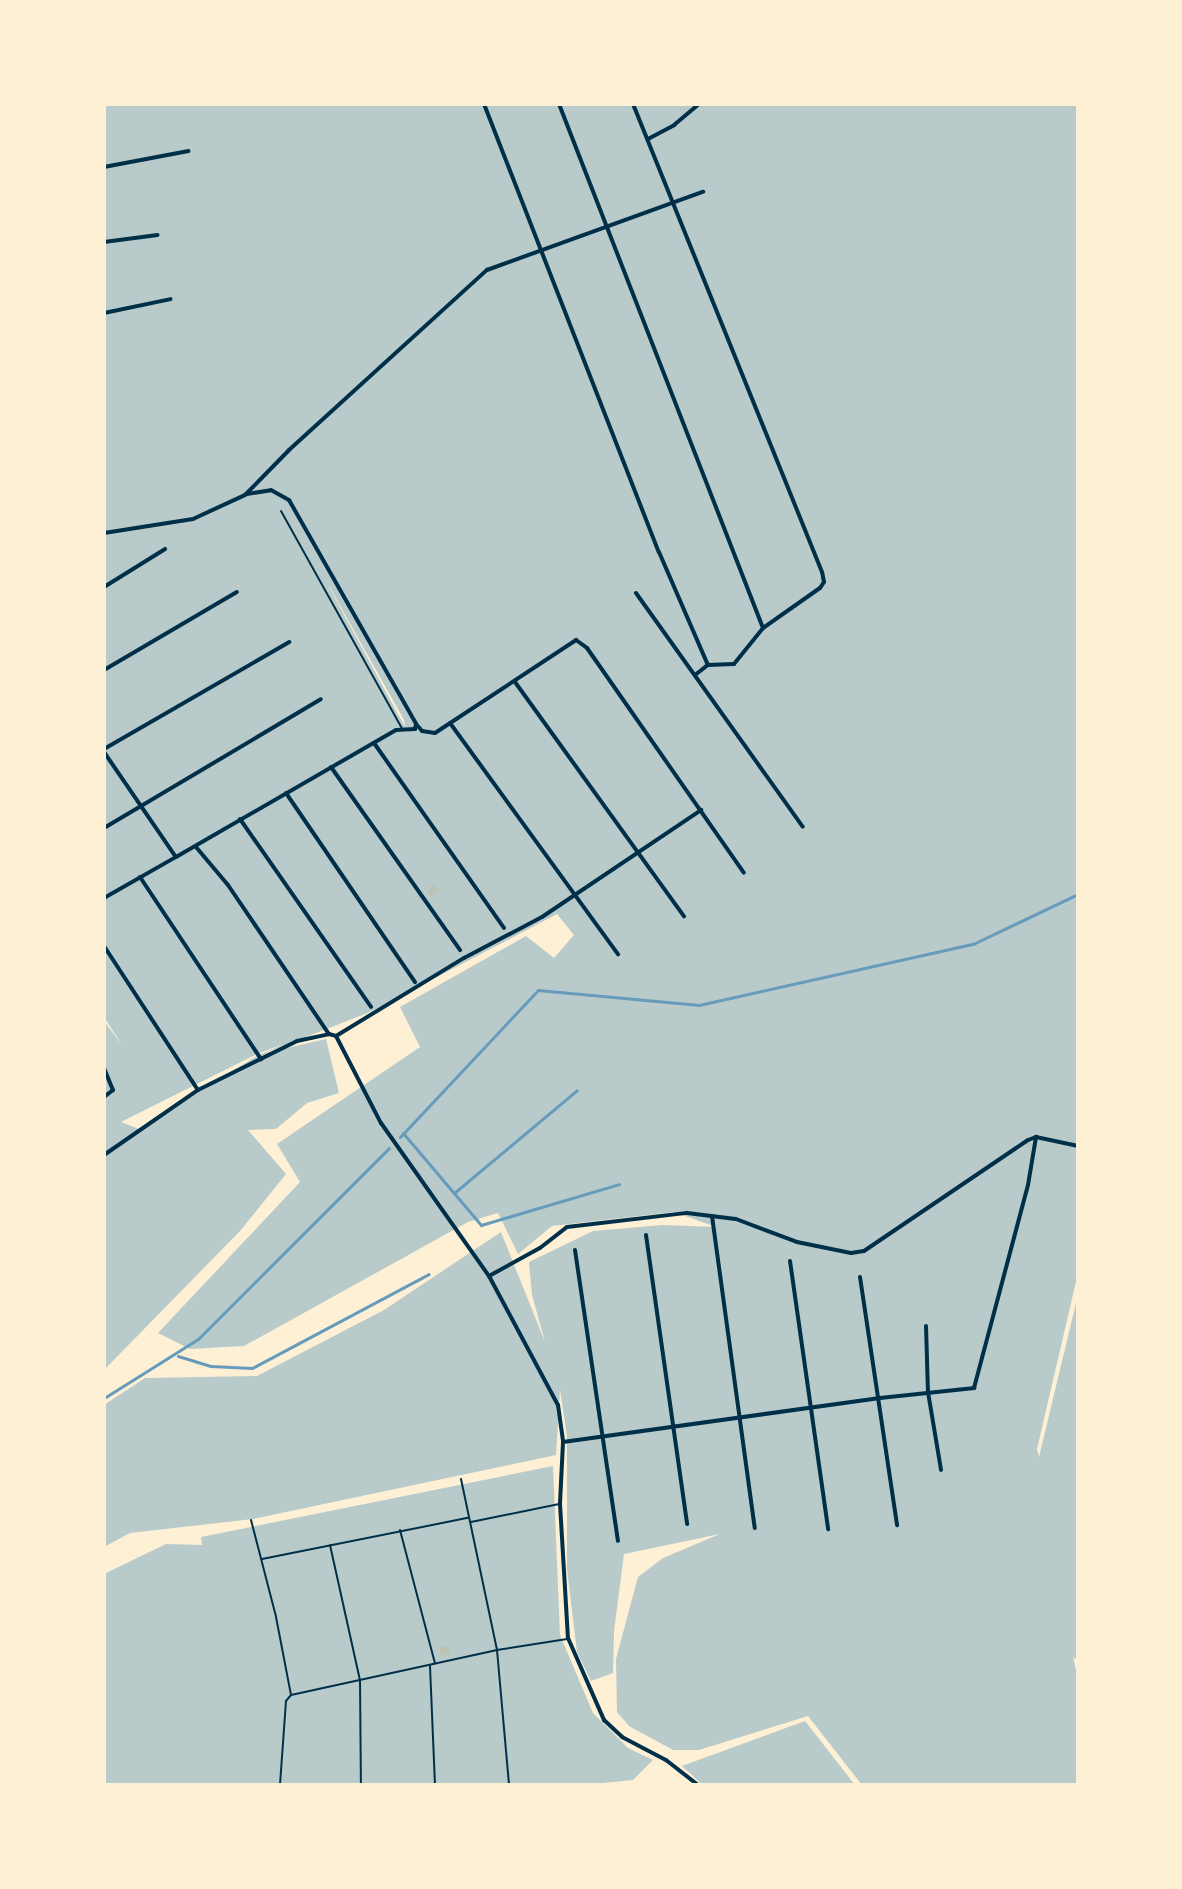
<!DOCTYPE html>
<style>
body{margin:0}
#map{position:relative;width:1182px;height:1889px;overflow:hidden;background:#fdf0d5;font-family:"Fira Sans Condensed",sans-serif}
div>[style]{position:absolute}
.green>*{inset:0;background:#b9caca}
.stream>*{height:3px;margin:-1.5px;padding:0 1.5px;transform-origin:1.5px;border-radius:1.5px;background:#669bbc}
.building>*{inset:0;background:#bec0b2;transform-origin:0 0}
.service>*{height:2px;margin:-1px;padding:0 1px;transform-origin:1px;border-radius:1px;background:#003049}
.minor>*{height:4px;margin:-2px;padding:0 2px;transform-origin:2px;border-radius:2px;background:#003049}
span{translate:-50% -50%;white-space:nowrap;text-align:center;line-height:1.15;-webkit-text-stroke:8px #fdf0d5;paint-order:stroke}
.frame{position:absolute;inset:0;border:106px solid #fdf0d5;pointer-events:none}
</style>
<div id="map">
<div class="green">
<i style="clip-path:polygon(evenodd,104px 104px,1078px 104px,1078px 1273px,1037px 1449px,1039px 1457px,1078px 1295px,1078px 1661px,1073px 1657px,1078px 1678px,1078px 1785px,862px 1785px,808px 1716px,699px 1750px,673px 1750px,629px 1726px,617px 1712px,616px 1659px,638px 1577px,663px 1558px,720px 1534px,624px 1554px,614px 1631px,613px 1673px,591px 1681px,577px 1652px,567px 1569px,567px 1436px,560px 1390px,556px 1455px,253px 1519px,130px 1533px,104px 1547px,104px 1405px,145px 1378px,257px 1376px,384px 1310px,501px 1232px,545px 1342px,532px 1295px,529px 1262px,593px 1231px,663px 1225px,716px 1227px,674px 1212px,552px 1226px,518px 1254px,498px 1213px,468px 1222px,244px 1346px,190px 1349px,158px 1333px,300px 1182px,277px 1144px,420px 1047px,400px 1007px,526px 936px,554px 958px,574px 935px,557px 914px,370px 1012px,265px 1053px,326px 1039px,339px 1093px,307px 1103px,276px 1129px,248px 1130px,286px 1174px,240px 1231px,104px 1370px,104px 1021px,122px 1045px,104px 1017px,104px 104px,329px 586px,404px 720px,405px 727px,329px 587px,329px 586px,104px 104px,286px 1043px,257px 1056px,139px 1129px,121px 1122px,257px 1054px,286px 1043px)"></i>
<i style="clip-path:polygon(553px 1466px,560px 1635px,593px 1713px,628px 1748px,653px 1760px,633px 1780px,584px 1785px,104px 1785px,104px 1574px,166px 1544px,202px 1545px,201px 1537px)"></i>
<i style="clip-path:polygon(805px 1721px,855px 1785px,703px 1785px,682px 1766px)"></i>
</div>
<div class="stream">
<i style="left:403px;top:1133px;width:121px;rotate:49.7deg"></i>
<i style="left:481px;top:1225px;width:144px;rotate:-16.5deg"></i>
<i style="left:400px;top:1137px;width:202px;rotate:-46.8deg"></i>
<i style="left:538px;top:990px;width:162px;rotate:5.3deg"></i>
<i style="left:699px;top:1005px;width:281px;rotate:-12.6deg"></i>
<i style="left:973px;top:944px;width:116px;rotate:-25.5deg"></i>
<i style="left:454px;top:1193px;width:160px;rotate:-39.9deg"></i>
<i style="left:178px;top:1356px;width:34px;rotate:17deg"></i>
<i style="left:211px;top:1366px;width:41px;rotate:2.8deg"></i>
<i style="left:252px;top:1368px;width:200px;rotate:-28deg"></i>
<i style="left:104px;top:1398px;width:111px;rotate:-32.1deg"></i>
<i style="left:198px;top:1339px;width:270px;rotate:-45deg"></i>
</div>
<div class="building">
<i style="clip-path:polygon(435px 885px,439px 891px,431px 896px,427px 891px)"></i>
<i style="left:448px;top:1646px;width:8px;height:9px;rotate:76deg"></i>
</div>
<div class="service">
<i style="left:281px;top:511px;width:248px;rotate:60.9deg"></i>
<i style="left:461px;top:1479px;width:175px;rotate:78.1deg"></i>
<i style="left:497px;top:1650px;width:136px;rotate:84.9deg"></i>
<i style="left:251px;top:1520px;width:100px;rotate:75.5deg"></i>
<i style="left:276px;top:1617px;width:79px;rotate:79.1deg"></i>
<i style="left:291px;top:1695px;width:8px;rotate:130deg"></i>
<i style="left:286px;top:1701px;width:84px;rotate:94.1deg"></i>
<i style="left:471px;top:1522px;width:90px;rotate:-11.6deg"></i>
<i style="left:400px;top:1530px;width:138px;rotate:75.3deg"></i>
<i style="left:330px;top:1545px;width:138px;rotate:77.5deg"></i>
<i style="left:360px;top:1680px;width:105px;rotate:89.5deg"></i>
<i style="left:262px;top:1559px;width:210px;rotate:-11.3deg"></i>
<i style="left:430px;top:1666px;width:119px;rotate:87.6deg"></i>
<i style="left:291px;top:1695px;width:211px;rotate:-12.3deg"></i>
<i style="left:497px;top:1650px;width:71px;rotate:-8.9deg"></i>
</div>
<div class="minor">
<i style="left:484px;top:104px;width:481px;rotate:68.7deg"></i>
<i style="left:659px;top:552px;width:123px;rotate:66.6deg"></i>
<i style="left:559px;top:104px;width:562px;rotate:68.73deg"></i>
<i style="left:763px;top:628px;width:70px;rotate:-35.1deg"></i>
<i style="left:820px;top:588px;width:7px;rotate:-56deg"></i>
<i style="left:824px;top:582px;width:10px;rotate:-101deg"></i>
<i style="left:822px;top:572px;width:505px;rotate:-111.99deg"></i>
<i style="left:648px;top:139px;width:30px;rotate:-28deg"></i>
<i style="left:674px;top:125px;width:33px;rotate:-40deg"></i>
<i style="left:104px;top:167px;width:86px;rotate:-10.7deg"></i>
<i style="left:104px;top:242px;width:54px;rotate:-7.4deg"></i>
<i style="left:104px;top:313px;width:68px;rotate:-11.8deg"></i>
<i style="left:247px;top:494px;width:24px;rotate:-9deg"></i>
<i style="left:271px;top:490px;width:21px;rotate:29deg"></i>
<i style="left:289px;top:500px;width:257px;rotate:60.4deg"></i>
<i style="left:104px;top:533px;width:90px;rotate:-8.9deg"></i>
<i style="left:193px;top:519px;width:57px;rotate:-24.8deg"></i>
<i style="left:245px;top:495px;width:63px;rotate:-45.6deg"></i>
<i style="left:289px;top:450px;width:268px;rotate:-42.3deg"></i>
<i style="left:487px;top:270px;width:230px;rotate:-19.9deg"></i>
<i style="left:104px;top:587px;width:72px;rotate:-31.9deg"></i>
<i style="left:636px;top:593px;width:287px;rotate:54.5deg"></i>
<i style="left:104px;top:670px;width:154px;rotate:-30.4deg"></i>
<i style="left:695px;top:675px;width:16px;rotate:-38deg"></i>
<i style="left:708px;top:665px;width:26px;rotate:-2deg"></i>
<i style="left:734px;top:664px;width:46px;rotate:-51.1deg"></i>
<i style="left:515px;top:682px;width:289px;rotate:54.2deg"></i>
<i style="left:450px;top:723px;width:286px;rotate:54deg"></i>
<i style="left:374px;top:743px;width:226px;rotate:54.9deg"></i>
<i style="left:104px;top:749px;width:214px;rotate:-30deg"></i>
<i style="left:104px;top:752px;width:127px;rotate:55.6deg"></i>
<i style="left:176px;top:857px;width:254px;rotate:-30deg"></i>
<i style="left:396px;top:730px;width:19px;rotate:-3deg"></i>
<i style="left:415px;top:729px;width:5px;rotate:-79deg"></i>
<i style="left:416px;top:724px;width:9px;rotate:49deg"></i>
<i style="left:422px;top:731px;width:13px;rotate:9deg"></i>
<i style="left:435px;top:733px;width:169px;rotate:-33.4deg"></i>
<i style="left:576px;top:640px;width:14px;rotate:36deg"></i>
<i style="left:587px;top:648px;width:274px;rotate:55.1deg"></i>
<i style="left:331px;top:767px;width:224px;rotate:54.8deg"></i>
<i style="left:286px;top:793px;width:229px;rotate:55.7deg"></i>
<i style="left:240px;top:819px;width:229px;rotate:55.1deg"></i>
<i style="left:104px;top:828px;width:252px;rotate:-30.7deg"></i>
<i style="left:196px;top:847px;width:50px;rotate:49.9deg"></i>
<i style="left:228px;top:885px;width:180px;rotate:55.9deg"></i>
<i style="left:140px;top:877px;width:219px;rotate:56.4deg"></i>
<i style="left:104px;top:898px;width:83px;rotate:-29.7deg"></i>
<i style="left:104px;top:946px;width:172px;rotate:56.9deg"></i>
<i style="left:336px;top:1036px;width:150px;rotate:-31.4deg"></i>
<i style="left:464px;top:958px;width:88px;rotate:-27.7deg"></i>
<i style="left:542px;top:917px;width:192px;rotate:-33.9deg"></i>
<i style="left:104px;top:1068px;width:24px;rotate:68deg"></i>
<i style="left:113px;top:1090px;width:11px;rotate:142deg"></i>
<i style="left:104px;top:1155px;width:114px;rotate:-34.7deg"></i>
<i style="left:198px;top:1090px;width:110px;rotate:-26.3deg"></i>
<i style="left:297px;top:1041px;width:33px;rotate:-12deg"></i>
<i style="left:329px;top:1034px;width:7px;rotate:16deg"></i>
<i style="left:336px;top:1036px;width:98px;rotate:62.7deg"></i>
<i style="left:381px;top:1123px;width:187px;rotate:54.8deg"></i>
<i style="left:489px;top:1276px;width:146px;rotate:61.9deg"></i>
<i style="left:558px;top:1405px;width:37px;rotate:82deg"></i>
<i style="left:563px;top:1442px;width:62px;rotate:92.8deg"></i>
<i style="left:560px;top:1504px;width:134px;rotate:86.6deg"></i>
<i style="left:568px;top:1638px;width:90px;rotate:66.3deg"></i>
<i style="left:604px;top:1720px;width:25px;rotate:43deg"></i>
<i style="left:622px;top:1737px;width:50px;rotate:27.6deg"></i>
<i style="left:666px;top:1760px;width:41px;rotate:38deg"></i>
<i style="left:712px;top:1216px;width:315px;rotate:82.2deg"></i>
<i style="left:646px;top:1235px;width:292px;rotate:81.9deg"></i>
<i style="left:575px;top:1250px;width:294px;rotate:81.6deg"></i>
<i style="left:790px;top:1261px;width:271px;rotate:81.9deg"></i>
<i style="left:489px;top:1276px;width:58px;rotate:-28.8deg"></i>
<i style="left:540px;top:1248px;width:34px;rotate:-38deg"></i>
<i style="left:567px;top:1227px;width:121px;rotate:-6.7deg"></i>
<i style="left:687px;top:1213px;width:49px;rotate:7deg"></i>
<i style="left:736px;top:1219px;width:65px;rotate:20.7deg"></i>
<i style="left:797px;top:1242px;width:55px;rotate:11.5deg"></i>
<i style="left:851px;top:1253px;width:13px;rotate:-9deg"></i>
<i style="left:864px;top:1251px;width:198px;rotate:-34.1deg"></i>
<i style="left:1028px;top:1140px;width:9px;rotate:-21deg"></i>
<i style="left:1036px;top:1137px;width:43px;rotate:12.1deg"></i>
<i style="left:860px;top:1277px;width:251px;rotate:81.5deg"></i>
<i style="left:926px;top:1326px;width:66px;rotate:88.3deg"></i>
<i style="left:928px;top:1392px;width:79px;rotate:80.5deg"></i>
<i style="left:563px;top:1442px;width:320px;rotate:-7.9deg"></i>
<i style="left:880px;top:1398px;width:95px;rotate:-6.1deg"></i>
<i style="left:974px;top:1388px;width:210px;rotate:-75.1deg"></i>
<i style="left:1028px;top:1185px;width:49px;rotate:-80.5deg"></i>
</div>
<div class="frame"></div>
</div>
